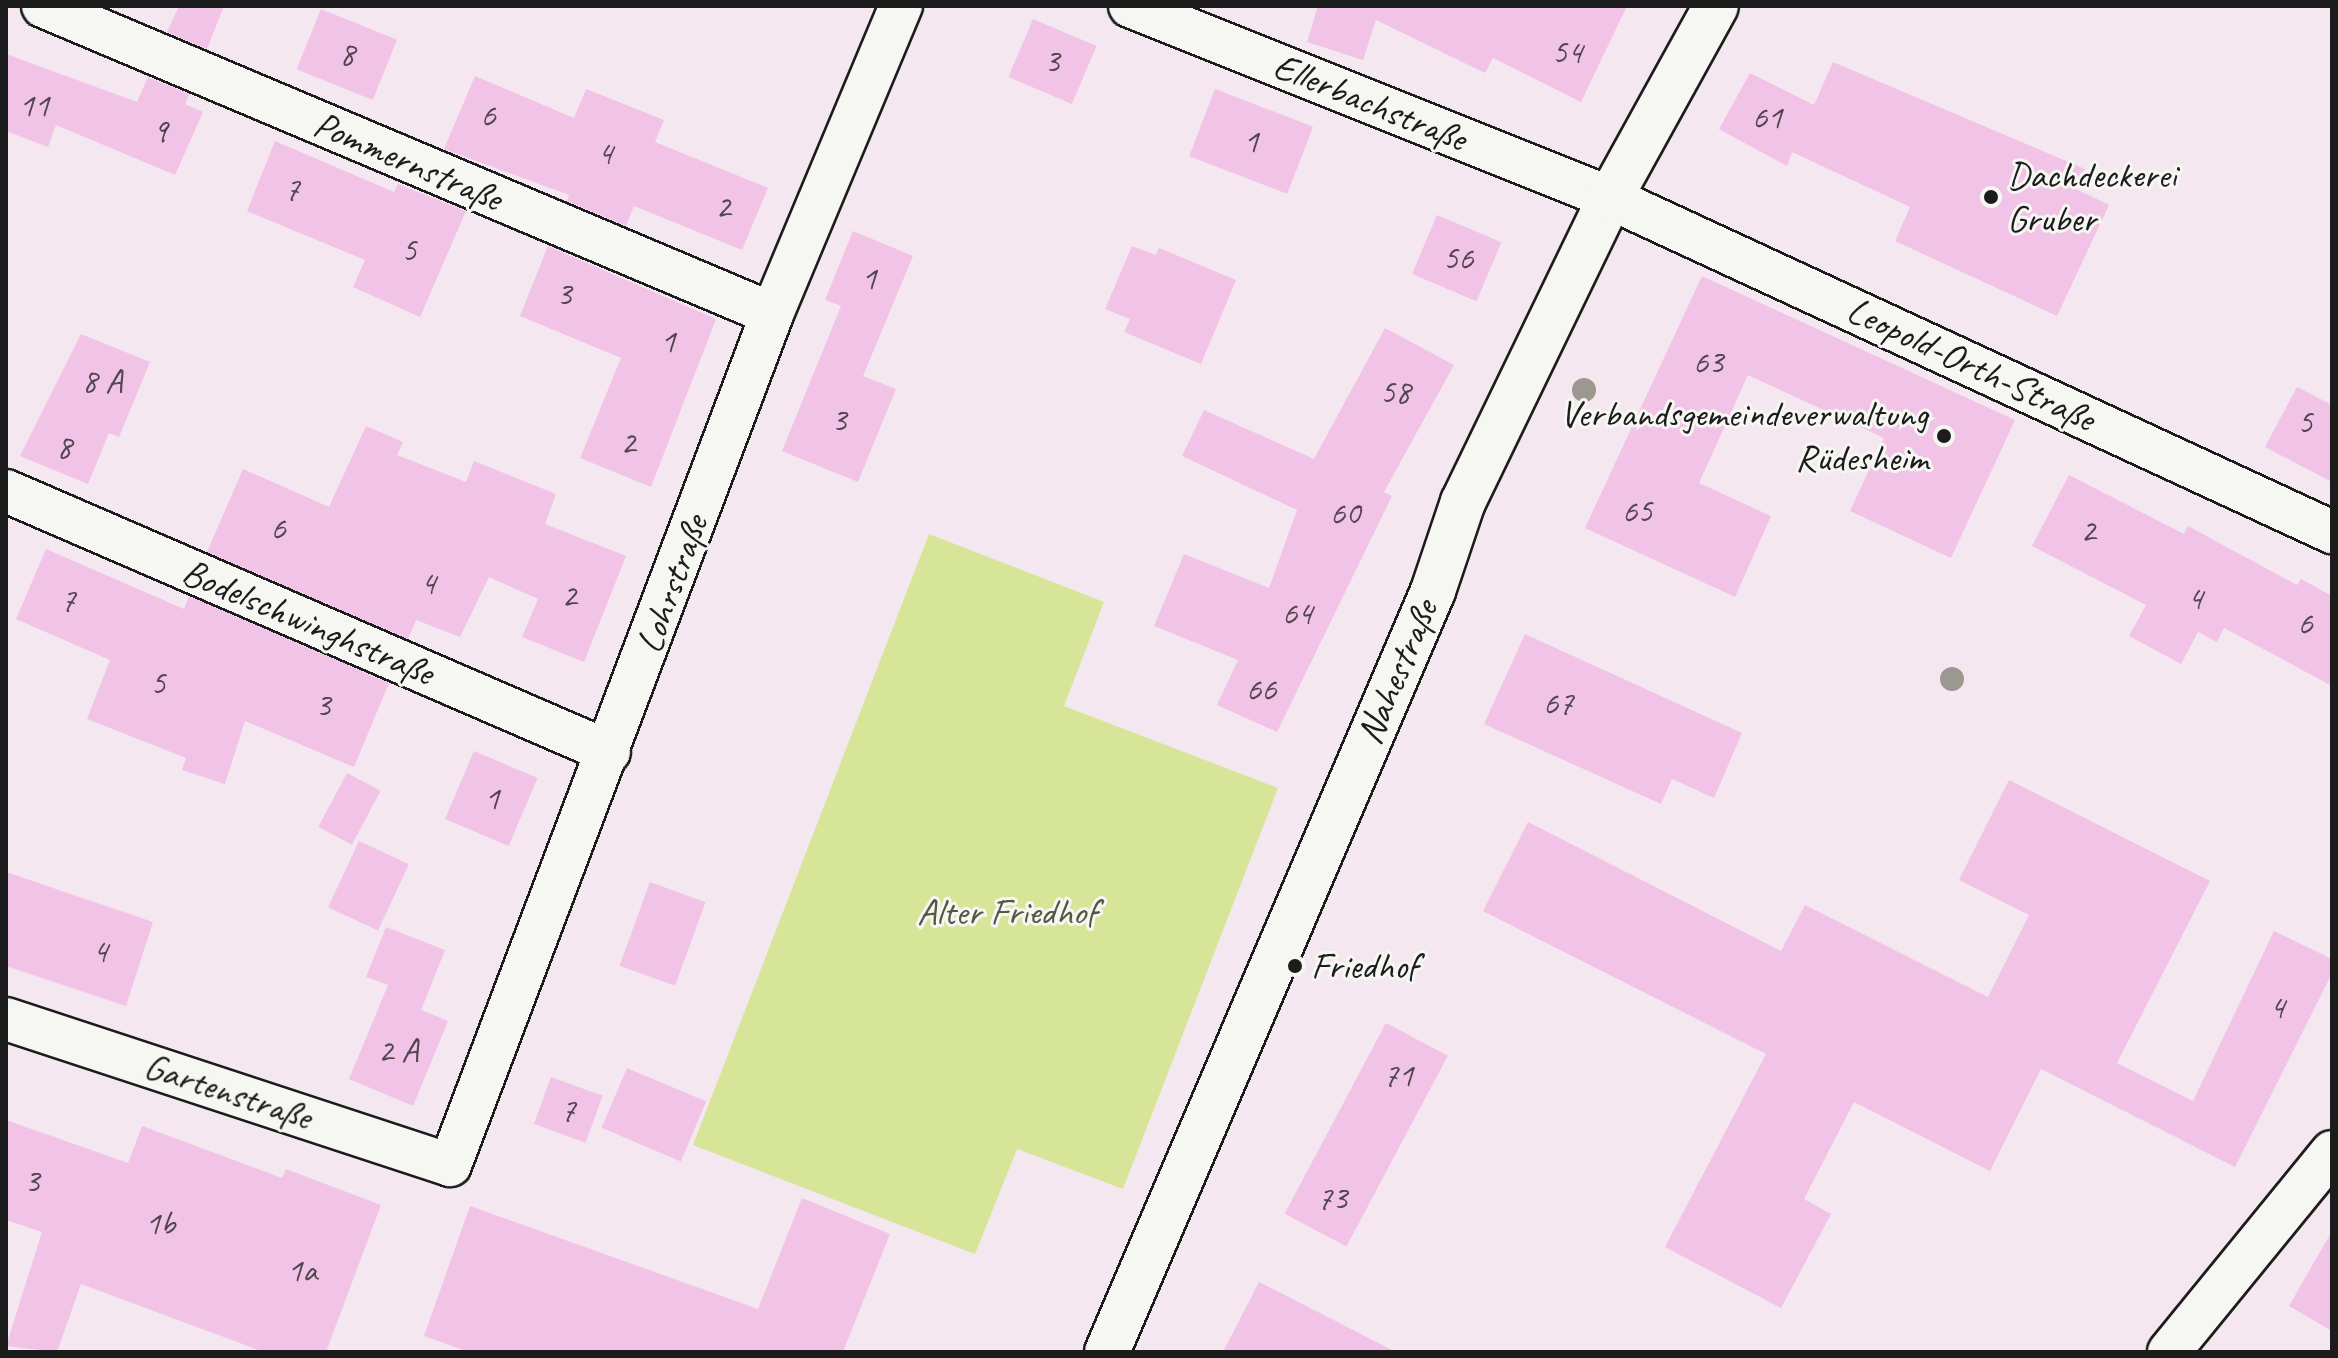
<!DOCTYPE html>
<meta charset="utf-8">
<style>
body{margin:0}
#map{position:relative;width:2338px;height:1358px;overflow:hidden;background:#f4e7ef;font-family:Caveat,sans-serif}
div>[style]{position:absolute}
.green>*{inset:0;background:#d7e599}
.building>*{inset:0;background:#f1c3e7;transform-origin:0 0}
.roads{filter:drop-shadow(2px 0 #1c1c1c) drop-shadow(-2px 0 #1c1c1c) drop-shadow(0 2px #1c1c1c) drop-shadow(0 -2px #1c1c1c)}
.street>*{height:42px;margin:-21px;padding:0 21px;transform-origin:21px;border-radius:21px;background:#f6f6f2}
.secondary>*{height:44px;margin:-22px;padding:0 22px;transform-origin:22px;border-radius:22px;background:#f6f6f2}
.trees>*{width:24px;height:24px;margin:-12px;border-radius:50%;background:#9c9890}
.dots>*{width:22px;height:22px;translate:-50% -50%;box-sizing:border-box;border:4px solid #f6f6f2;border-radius:50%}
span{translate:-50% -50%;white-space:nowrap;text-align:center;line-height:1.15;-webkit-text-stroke:6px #f6f6f2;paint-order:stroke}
.number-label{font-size:34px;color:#51464f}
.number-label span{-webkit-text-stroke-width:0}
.street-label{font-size:38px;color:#1c1c1c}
.poi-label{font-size:38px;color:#1c1c1c}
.left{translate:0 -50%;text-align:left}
.right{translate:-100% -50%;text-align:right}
.park-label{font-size:38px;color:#545842}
.frame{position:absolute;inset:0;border:8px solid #1c1c1c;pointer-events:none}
</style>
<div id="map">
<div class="green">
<i style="clip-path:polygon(929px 534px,1104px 602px,1064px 706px,1278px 788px,1123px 1189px,1017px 1149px,975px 1254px,693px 1145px)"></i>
</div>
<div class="building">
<i style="clip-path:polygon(179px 6px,224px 6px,207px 49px,167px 32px)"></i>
<i style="clip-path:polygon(1318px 6px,1627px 6px,1581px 102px,1493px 58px,1485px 73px,1376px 20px,1363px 60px,1307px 42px)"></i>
<i style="left:321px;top:9px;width:82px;height:65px;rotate:22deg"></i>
<i style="left:1033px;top:19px;width:69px;height:63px;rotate:23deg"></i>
<i style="clip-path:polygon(6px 54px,137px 102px,148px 77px,189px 94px,185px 104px,203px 112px,175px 175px,56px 125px,48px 147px,6px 131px)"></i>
<i style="clip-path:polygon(1833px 62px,2085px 169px,2076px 189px,2109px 205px,2057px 316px,1895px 241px,1910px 207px,1792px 152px,1787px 166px,1719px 129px,1750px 73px,1814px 105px)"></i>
<i style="clip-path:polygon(475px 76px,574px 118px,586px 89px,664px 120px,655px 142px,768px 188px,742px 250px,634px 206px,626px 226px,567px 201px,569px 195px,444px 149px)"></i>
<i style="left:1215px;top:89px;width:105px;height:72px;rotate:21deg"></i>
<i style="clip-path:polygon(275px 141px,394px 192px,398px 184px,466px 211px,420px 317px,353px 287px,365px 260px,247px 211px)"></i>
<i style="left:1437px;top:215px;width:70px;height:64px;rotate:23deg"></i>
<i style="clip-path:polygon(853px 231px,913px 256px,863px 376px,896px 389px,858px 482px,782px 451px,841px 306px,825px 300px)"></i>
<i style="clip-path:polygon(548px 246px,716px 319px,651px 487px,580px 458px,621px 358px,520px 316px)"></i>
<i style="clip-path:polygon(1132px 246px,1156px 255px,1159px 248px,1236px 280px,1201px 364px,1124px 332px,1130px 319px,1105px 309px)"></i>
<i style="clip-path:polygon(1702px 276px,2015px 420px,1951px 558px,1850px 511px,1884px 438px,1748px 375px,1699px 483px,1771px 516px,1735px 597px,1585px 528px)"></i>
<i style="clip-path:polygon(1385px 328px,1454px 365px,1384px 492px,1392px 496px,1277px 732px,1217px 705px,1238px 660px,1154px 626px,1184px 554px,1269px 588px,1297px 510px,1182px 456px,1204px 410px,1314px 459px)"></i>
<i style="clip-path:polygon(81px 334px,150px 362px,119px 437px,109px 433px,88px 484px,20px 456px)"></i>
<i style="clip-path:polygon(2297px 387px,2332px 405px,2332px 482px,2265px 447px)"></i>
<i style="clip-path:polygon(366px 426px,403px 442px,397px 455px,466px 482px,474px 461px,556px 494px,545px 524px,626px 556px,584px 662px,522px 637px,538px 599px,489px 577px,460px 637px,416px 620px,408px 639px,207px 552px,243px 469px,329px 507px)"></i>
<i style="clip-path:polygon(2069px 475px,2184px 534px,2188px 526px,2297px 585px,2301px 579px,2332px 596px,2332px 686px,2224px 628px,2217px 642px,2198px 632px,2181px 664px,2129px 636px,2146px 605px,2032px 546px)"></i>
<i style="clip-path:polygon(46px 549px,184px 609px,189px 596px,389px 683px,354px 767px,245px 721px,225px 784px,182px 770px,186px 758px,87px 719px,110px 660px,16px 619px)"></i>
<i style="clip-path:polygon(1525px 634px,1742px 733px,1714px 798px,1672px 779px,1661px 804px,1484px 724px)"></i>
<i style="left:474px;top:751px;width:69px;height:74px;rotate:23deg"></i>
<i style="left:347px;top:773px;width:38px;height:61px;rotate:28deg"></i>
<i style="clip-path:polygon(2009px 780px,2210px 881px,2117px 1063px,2193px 1101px,2274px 931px,2332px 959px,2332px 973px,2235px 1167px,2041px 1069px,1990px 1171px,1854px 1102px,1804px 1199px,1831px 1214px,1781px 1308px,1665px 1247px,1766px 1054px,1483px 911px,1528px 822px,1781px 951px,1805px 905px,1988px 997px,2029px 915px,1959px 880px)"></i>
<i style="left:359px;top:841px;width:55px;height:73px;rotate:25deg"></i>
<i style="clip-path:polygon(6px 872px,153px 922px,126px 1006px,6px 966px)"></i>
<i style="left:650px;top:882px;width:59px;height:89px;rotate:20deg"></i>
<i style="clip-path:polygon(386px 927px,445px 950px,421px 1010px,448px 1021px,413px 1106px,349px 1079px,388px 985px,366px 977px)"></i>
<i style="left:1386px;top:1023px;width:70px;height:216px;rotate:28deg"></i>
<i style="left:627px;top:1068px;width:86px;height:65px;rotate:23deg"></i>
<i style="left:551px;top:1077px;width:55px;height:50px;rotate:20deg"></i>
<i style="clip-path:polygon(6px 1120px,128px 1163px,142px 1126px,282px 1178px,286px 1169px,381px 1205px,326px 1352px,264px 1352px,81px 1284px,57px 1352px,6px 1346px,42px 1232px,6px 1220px)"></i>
<i style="clip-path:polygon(802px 1198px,890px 1234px,843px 1352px,469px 1352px,424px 1336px,470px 1206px,758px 1309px)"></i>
<i style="clip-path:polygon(2332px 1231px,2332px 1331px,2289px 1306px)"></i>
<i style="clip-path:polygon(1259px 1282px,1396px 1352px,1223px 1352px)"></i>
</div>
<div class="roads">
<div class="street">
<i style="left:43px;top:6px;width:791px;rotate:22.9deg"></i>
<i style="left:1130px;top:6px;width:517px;rotate:21.8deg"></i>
<i style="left:1610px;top:198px;width:796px;rotate:24.83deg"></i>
<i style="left:6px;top:491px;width:657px;rotate:23.4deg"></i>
<i style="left:6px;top:1019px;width:467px;rotate:18.2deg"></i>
<i style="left:450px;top:1165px;width:910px;rotate:-69.27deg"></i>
<i style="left:772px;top:314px;width:334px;rotate:-67.3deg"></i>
<i style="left:2169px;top:1352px;width:258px;rotate:-50.8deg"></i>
</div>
<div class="secondary">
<i style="left:1107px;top:1352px;width:828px;rotate:-66.81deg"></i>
<i style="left:1433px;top:591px;width:94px;rotate:-71.4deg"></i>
<i style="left:1463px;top:502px;width:338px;rotate:-64.2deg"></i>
<i style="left:1610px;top:198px;width:219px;rotate:-61.1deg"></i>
</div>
</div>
<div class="trees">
<i style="left:1584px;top:390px"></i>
<i style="left:1952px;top:679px"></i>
</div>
<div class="dots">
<i style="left:1991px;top:197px;background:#1c1c1c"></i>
<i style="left:1944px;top:436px;background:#1c1c1c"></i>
<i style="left:1295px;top:966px;background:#1c1c1c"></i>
</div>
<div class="number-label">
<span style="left:1567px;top:52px">54</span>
<span style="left:347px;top:54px">8</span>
<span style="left:1052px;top:61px">3</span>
<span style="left:34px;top:105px">11</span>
<span style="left:488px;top:115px">6</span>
<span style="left:1767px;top:117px">61</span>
<span style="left:160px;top:131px">9</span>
<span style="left:1251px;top:141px">1</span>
<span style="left:605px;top:153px">4</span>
<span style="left:292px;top:189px">7</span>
<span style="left:723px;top:206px">2</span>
<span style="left:409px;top:250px">5</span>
<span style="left:1458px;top:258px">56</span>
<span style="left:869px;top:278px">1</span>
<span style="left:564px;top:294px">3</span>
<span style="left:668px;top:341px">1</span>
<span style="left:1708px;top:362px">63</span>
<span style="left:102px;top:381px">8 A</span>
<span style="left:1395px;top:392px">58</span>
<span style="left:839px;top:420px">3</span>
<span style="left:2305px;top:422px">5</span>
<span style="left:628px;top:442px">2</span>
<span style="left:64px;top:447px">8</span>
<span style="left:1637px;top:511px">65</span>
<span style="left:1345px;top:513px">60</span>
<span style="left:278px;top:528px">6</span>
<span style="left:2088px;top:530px">2</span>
<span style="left:428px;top:583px">4</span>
<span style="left:569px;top:595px">2</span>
<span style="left:2195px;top:598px">4</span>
<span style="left:68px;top:600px">7</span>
<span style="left:1297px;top:613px">64</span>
<span style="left:2305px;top:623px">6</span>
<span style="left:158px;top:683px">5</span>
<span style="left:1261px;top:689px">66</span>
<span style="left:1558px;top:703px">67</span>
<span style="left:323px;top:705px">3</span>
<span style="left:492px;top:798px">1</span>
<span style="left:100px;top:951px">4</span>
<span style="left:2277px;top:1007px">4</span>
<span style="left:398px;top:1050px">2 A</span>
<span style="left:1398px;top:1075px">71</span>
<span style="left:568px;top:1110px">7</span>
<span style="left:32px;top:1181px">3</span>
<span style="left:1332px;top:1198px">73</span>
<span style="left:160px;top:1223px">1b</span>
<span style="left:302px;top:1270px">1a</span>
</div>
<div class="street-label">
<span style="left:1370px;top:102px;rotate:22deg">Ellerbachstraße</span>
<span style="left:408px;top:161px;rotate:23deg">Pommernstraße</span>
<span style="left:1971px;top:364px;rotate:25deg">Leopold-Orth-Straße</span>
<span style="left:672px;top:584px;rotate:-70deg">Lohrstraße</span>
<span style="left:308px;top:622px;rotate:23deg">Bodelschwinghstraße</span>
<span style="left:1397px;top:672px;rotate:-67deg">Nahestraße</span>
<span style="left:228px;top:1091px;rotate:18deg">Gartenstraße</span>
</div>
<div class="poi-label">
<span class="left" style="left:2007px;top:197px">Dachdeckerei<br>Gruber</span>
<span class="right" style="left:1928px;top:436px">Verbandsgemeindeverwaltung<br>Rüdesheim</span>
<span class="left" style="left:1311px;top:966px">Friedhof</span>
</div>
<div class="park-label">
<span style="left:1007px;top:912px">Alter Friedhof</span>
</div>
<div class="frame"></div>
</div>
